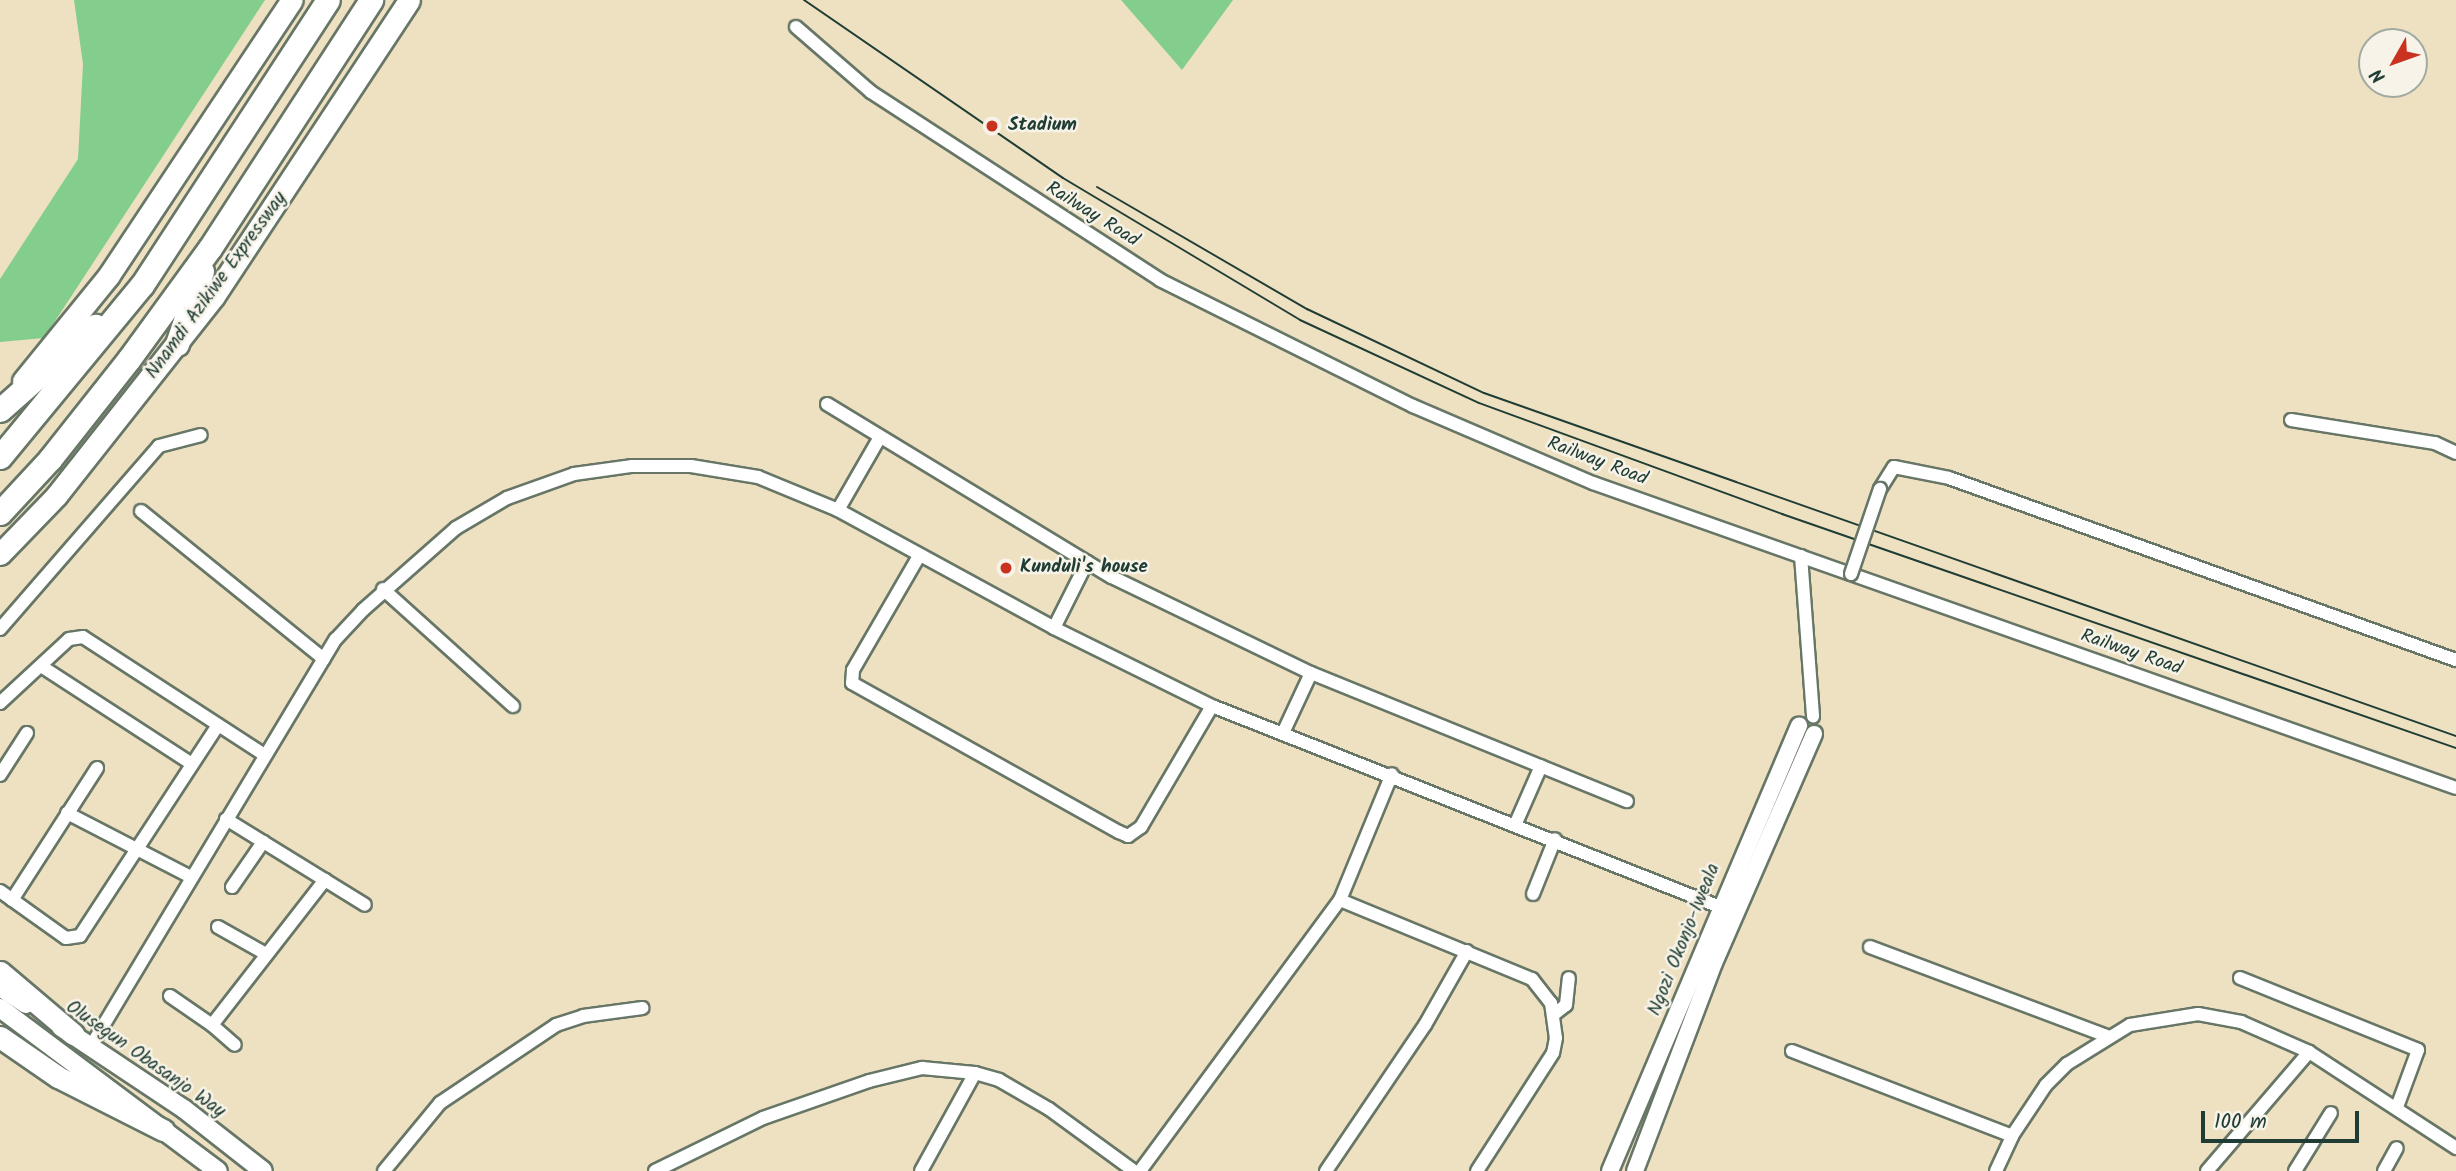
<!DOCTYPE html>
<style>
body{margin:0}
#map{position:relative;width:2456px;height:1171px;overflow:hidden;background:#eee1c2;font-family:Kalam,sans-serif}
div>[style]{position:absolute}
.green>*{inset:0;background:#83ce8c}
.roads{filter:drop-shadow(2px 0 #677666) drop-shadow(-2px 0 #677666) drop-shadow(0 2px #677666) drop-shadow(0 -2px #677666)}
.minor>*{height:12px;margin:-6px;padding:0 6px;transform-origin:6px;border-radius:6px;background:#fff}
.tertiary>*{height:16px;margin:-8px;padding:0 8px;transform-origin:8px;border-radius:8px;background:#fff}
.secondary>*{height:18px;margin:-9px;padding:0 9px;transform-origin:9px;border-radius:9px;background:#fff}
.trunk>*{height:21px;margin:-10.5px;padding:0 10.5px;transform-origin:10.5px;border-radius:10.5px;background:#fff}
.motorway>*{height:23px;margin:-11.5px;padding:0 11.5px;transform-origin:11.5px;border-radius:11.5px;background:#fff}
.tram>*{height:2px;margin:-1px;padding:0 1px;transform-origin:1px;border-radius:1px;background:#1f3d34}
.bridges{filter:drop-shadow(2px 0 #677666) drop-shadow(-2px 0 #677666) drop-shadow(0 2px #677666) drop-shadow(0 -2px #677666)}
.minor-bridge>*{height:12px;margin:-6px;padding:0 6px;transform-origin:6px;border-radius:6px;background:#fff}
.dots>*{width:19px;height:19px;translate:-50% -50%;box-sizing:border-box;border:4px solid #f7f3e8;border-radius:50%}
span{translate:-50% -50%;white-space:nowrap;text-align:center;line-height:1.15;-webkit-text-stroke:5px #f7f3e8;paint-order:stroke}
.poi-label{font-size:19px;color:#1f3d34;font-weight:700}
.left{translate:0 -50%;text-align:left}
.street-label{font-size:19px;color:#1f3d34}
.north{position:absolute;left:2358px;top:28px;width:70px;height:70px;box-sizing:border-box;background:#f7f3e8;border:2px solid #a1aaa0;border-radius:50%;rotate:230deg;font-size:19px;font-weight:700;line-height:28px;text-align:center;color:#1f3d34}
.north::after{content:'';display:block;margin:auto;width:24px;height:32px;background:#c8321e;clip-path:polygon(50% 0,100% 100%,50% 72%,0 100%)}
.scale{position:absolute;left:2201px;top:1111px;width:158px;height:32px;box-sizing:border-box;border:4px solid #1f3d34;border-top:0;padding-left:9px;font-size:21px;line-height:24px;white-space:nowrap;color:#1f3d34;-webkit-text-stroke:5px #f7f3e8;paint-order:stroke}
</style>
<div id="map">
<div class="green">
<i style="clip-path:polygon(74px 0,265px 0,44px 338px,0 342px,0 279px,78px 159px,83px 64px)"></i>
<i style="clip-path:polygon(1121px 0,1233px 0,1182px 70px)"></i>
</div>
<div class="roads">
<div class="minor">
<i style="left:796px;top:27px;width:99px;rotate:40.9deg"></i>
<i style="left:871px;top:92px;width:345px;rotate:33deg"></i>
<i style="left:1160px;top:280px;width:283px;rotate:26.5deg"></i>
<i style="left:1413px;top:406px;width:196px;rotate:23.2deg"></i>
<i style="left:1593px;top:483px;width:915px;rotate:19.46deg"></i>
<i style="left:827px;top:404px;width:333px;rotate:31.3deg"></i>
<i style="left:1112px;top:577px;width:221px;rotate:25.8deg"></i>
<i style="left:1311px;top:673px;width:341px;rotate:22.1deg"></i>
<i style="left:2291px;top:420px;width:146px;rotate:9.1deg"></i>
<i style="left:2435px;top:443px;width:23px;rotate:25deg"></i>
<i style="left:1880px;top:489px;width:26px;rotate:-58deg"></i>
<i style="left:1894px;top:467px;width:56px;rotate:11.3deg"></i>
<i style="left:1949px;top:478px;width:539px;rotate:19.75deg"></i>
<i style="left:838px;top:510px;width:84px;rotate:-60.1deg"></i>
<i style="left:141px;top:511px;width:235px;rotate:39deg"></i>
<i style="left:919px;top:556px;width:132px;rotate:120.1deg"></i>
<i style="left:853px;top:670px;width:13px;rotate:94deg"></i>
<i style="left:852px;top:683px;width:306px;rotate:29.2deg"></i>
<i style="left:1119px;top:832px;width:10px;rotate:24deg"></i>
<i style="left:1128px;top:836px;width:16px;rotate:-35deg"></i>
<i style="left:1141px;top:827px;width:140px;rotate:-59.6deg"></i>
<i style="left:1801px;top:556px;width:161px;rotate:85.7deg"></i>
<i style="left:383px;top:589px;width:175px;rotate:42deg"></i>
<i style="left:1054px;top:628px;width:74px;rotate:-63.4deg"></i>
<i style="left:0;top:629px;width:242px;rotate:-49deg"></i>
<i style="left:159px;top:446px;width:43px;rotate:-14.7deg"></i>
<i style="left:41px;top:666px;width:180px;rotate:33deg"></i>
<i style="left:0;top:703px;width:94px;rotate:-42.8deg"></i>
<i style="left:69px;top:639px;width:14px;rotate:-8deg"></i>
<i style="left:83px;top:637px;width:217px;rotate:33deg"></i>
<i style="left:1283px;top:733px;width:66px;rotate:-65deg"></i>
<i style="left:0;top:775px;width:50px;rotate:-57.3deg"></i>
<i style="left:67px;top:813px;width:140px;rotate:27.3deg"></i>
<i style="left:226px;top:819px;width:163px;rotate:31.7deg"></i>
<i style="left:1516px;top:823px;width:62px;rotate:-66.3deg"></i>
<i style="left:232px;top:887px;width:55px;rotate:-55.4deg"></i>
<i style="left:0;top:891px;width:81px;rotate:35.5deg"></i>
<i style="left:66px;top:938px;width:14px;rotate:-8deg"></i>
<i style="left:80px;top:936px;width:252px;rotate:-56.8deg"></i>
<i style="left:1533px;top:894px;width:59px;rotate:-68.2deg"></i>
<i style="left:12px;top:900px;width:157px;rotate:-57.2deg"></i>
<i style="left:1340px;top:900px;width:208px;rotate:22.4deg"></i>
<i style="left:1532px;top:979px;width:31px;rotate:52deg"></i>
<i style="left:1551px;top:1003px;width:35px;rotate:82deg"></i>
<i style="left:1556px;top:1038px;width:15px;rotate:101deg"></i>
<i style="left:1553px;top:1053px;width:140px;rotate:122.8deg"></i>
<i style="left:218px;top:927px;width:55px;rotate:29.4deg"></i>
<i style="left:1870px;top:947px;width:253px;rotate:20.6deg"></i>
<i style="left:2240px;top:978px;width:192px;rotate:22deg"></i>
<i style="left:2418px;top:1050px;width:61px;rotate:110.2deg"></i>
<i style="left:170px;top:996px;width:51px;rotate:34.6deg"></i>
<i style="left:212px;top:1025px;width:184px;rotate:-52.1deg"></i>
<i style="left:1553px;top:1015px;width:16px;rotate:-38deg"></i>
<i style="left:1566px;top:1005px;width:27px;rotate:-84deg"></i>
<i style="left:212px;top:1025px;width:30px;rotate:41deg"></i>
<i style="left:91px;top:1046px;width:475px;rotate:-59deg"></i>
<i style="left:336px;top:639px;width:40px;rotate:-47deg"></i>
<i style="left:363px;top:610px;width:124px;rotate:-41.4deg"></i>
<i style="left:456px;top:528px;width:59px;rotate:-30.5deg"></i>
<i style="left:507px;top:498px;width:71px;rotate:-19.7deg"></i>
<i style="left:574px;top:474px;width:59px;rotate:-7.9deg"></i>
<i style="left:632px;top:466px;width:59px"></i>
<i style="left:691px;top:466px;width:68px;rotate:9.3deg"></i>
<i style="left:758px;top:477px;width:87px;rotate:22.4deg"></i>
<i style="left:838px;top:510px;width:246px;rotate:28.6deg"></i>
<i style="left:1054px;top:628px;width:176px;rotate:26.3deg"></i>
<i style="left:1212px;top:706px;width:557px;rotate:21.59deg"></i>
<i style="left:1792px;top:1051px;width:236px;rotate:21.1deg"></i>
<i style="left:384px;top:1171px;width:88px;rotate:-50.5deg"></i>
<i style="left:440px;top:1103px;width:140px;rotate:-33.9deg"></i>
<i style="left:556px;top:1025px;width:28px;rotate:-18deg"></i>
<i style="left:583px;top:1016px;width:60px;rotate:-7.7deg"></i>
<i style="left:655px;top:1171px;width:120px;rotate:-26.1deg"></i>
<i style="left:763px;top:1118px;width:112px;rotate:-19.2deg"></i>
<i style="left:869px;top:1081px;width:55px;rotate:-13.8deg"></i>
<i style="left:922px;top:1068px;width:53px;rotate:5.4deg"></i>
<i style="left:975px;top:1073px;width:25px;rotate:16deg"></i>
<i style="left:999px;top:1080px;width:58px;rotate:30.1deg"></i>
<i style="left:1049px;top:1109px;width:105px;rotate:36.1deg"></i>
<i style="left:921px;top:1171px;width:112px;rotate:-61.1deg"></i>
<i style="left:1140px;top:1171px;width:337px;rotate:-53.6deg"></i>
<i style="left:1340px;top:900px;width:136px;rotate:-67.6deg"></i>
<i style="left:1326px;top:1171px;width:176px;rotate:-55.9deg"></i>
<i style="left:1425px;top:1025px;width:85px;rotate:-60.4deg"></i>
<i style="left:1996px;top:1171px;width:38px;rotate:-65deg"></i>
<i style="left:2012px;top:1136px;width:61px;rotate:-56.3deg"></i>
<i style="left:2046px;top:1085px;width:30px;rotate:-45deg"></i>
<i style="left:2067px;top:1064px;width:74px;rotate:-31.8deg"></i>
<i style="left:2130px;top:1025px;width:69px;rotate:-9.2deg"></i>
<i style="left:2198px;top:1014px;width:44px;rotate:10.5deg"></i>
<i style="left:2241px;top:1022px;width:74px;rotate:23.8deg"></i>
<i style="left:2309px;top:1052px;width:176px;rotate:33.1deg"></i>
<i style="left:2207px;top:1171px;width:157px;rotate:-49.4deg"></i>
<i style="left:2295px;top:1171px;width:68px;rotate:-58.2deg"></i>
<i style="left:2384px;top:1171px;width:26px;rotate:-61deg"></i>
</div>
<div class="tertiary">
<i style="left:1610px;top:1171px;width:484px;rotate:-67deg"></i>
<i style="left:1635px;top:1171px;width:222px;rotate:-69.2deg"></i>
<i style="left:1714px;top:963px;width:250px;rotate:-66.4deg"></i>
</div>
<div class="secondary">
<i style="left:0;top:987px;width:31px;rotate:33deg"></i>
<i style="left:0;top:1008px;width:272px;rotate:36.8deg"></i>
<i style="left:61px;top:1027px;width:148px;rotate:33.7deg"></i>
<i style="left:184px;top:1109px;width:100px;rotate:38.1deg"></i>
</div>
<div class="trunk">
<i style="left:23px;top:381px;width:136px;rotate:-50.9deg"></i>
<i style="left:109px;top:275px;width:330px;rotate:-56.4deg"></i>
<i style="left:0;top:554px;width:81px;rotate:-46deg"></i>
<i style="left:56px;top:496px;width:255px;rotate:-51.7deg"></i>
<i style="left:214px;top:296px;width:354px;rotate:-56.6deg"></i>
<i style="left:0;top:972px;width:96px;rotate:40.3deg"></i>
<i style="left:0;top:1037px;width:70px;rotate:34.6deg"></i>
<i style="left:58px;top:1077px;width:118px;rotate:26.8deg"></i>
</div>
<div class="motorway">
<i style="left:177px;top:344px;width:77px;rotate:-71.1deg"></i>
<i style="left:0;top:410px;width:127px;rotate:-41.5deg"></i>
<i style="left:0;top:457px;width:223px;rotate:-50.5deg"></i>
<i style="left:142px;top:285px;width:340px;rotate:-56.9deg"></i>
<i style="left:0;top:513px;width:74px;rotate:-47.2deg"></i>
<i style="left:50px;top:459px;width:127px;rotate:-51.7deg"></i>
<i style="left:129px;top:359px;width:137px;rotate:-53.9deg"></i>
<i style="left:210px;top:248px;width:296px;rotate:-57deg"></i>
</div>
</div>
<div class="tram">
<i style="left:804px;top:0;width:314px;rotate:34.5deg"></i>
<i style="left:1063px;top:178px;width:276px;rotate:30.9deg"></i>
<i style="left:1300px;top:320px;width:197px;rotate:24.9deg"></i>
<i style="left:1479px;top:403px;width:323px;rotate:20.1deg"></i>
<i style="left:1782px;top:514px;width:713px;rotate:19.15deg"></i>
<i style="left:1097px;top:187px;width:243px;rotate:30.2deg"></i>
<i style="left:1307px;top:309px;width:196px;rotate:25.4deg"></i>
<i style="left:1484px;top:393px;width:1031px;rotate:19.44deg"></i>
</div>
<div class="bridges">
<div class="minor-bridge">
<i style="left:1851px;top:574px;width:90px;rotate:-71.2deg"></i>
</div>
</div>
<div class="dots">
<i style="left:992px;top:126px;background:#c8321e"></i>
<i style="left:1006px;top:568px;background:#c8321e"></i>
</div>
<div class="poi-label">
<span class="left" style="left:1008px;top:126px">Stadium</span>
<span class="left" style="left:1020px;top:568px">Kunduli's house</span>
</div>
<div class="street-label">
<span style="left:1092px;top:215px;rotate:32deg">Railway Road</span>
<span style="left:217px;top:286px;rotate:-54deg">Nnamdi Azikiwe Expressway</span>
<span style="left:1597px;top:462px;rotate:21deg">Railway Road</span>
<span style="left:2131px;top:653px;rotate:19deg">Railway Road</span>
<span style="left:1685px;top:940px;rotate:-68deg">Ngozi Okonjo-Iweala</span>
<span style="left:145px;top:1060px;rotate:35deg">Olusegun Obasanjo Way</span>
</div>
<div class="north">N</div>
<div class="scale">100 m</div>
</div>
